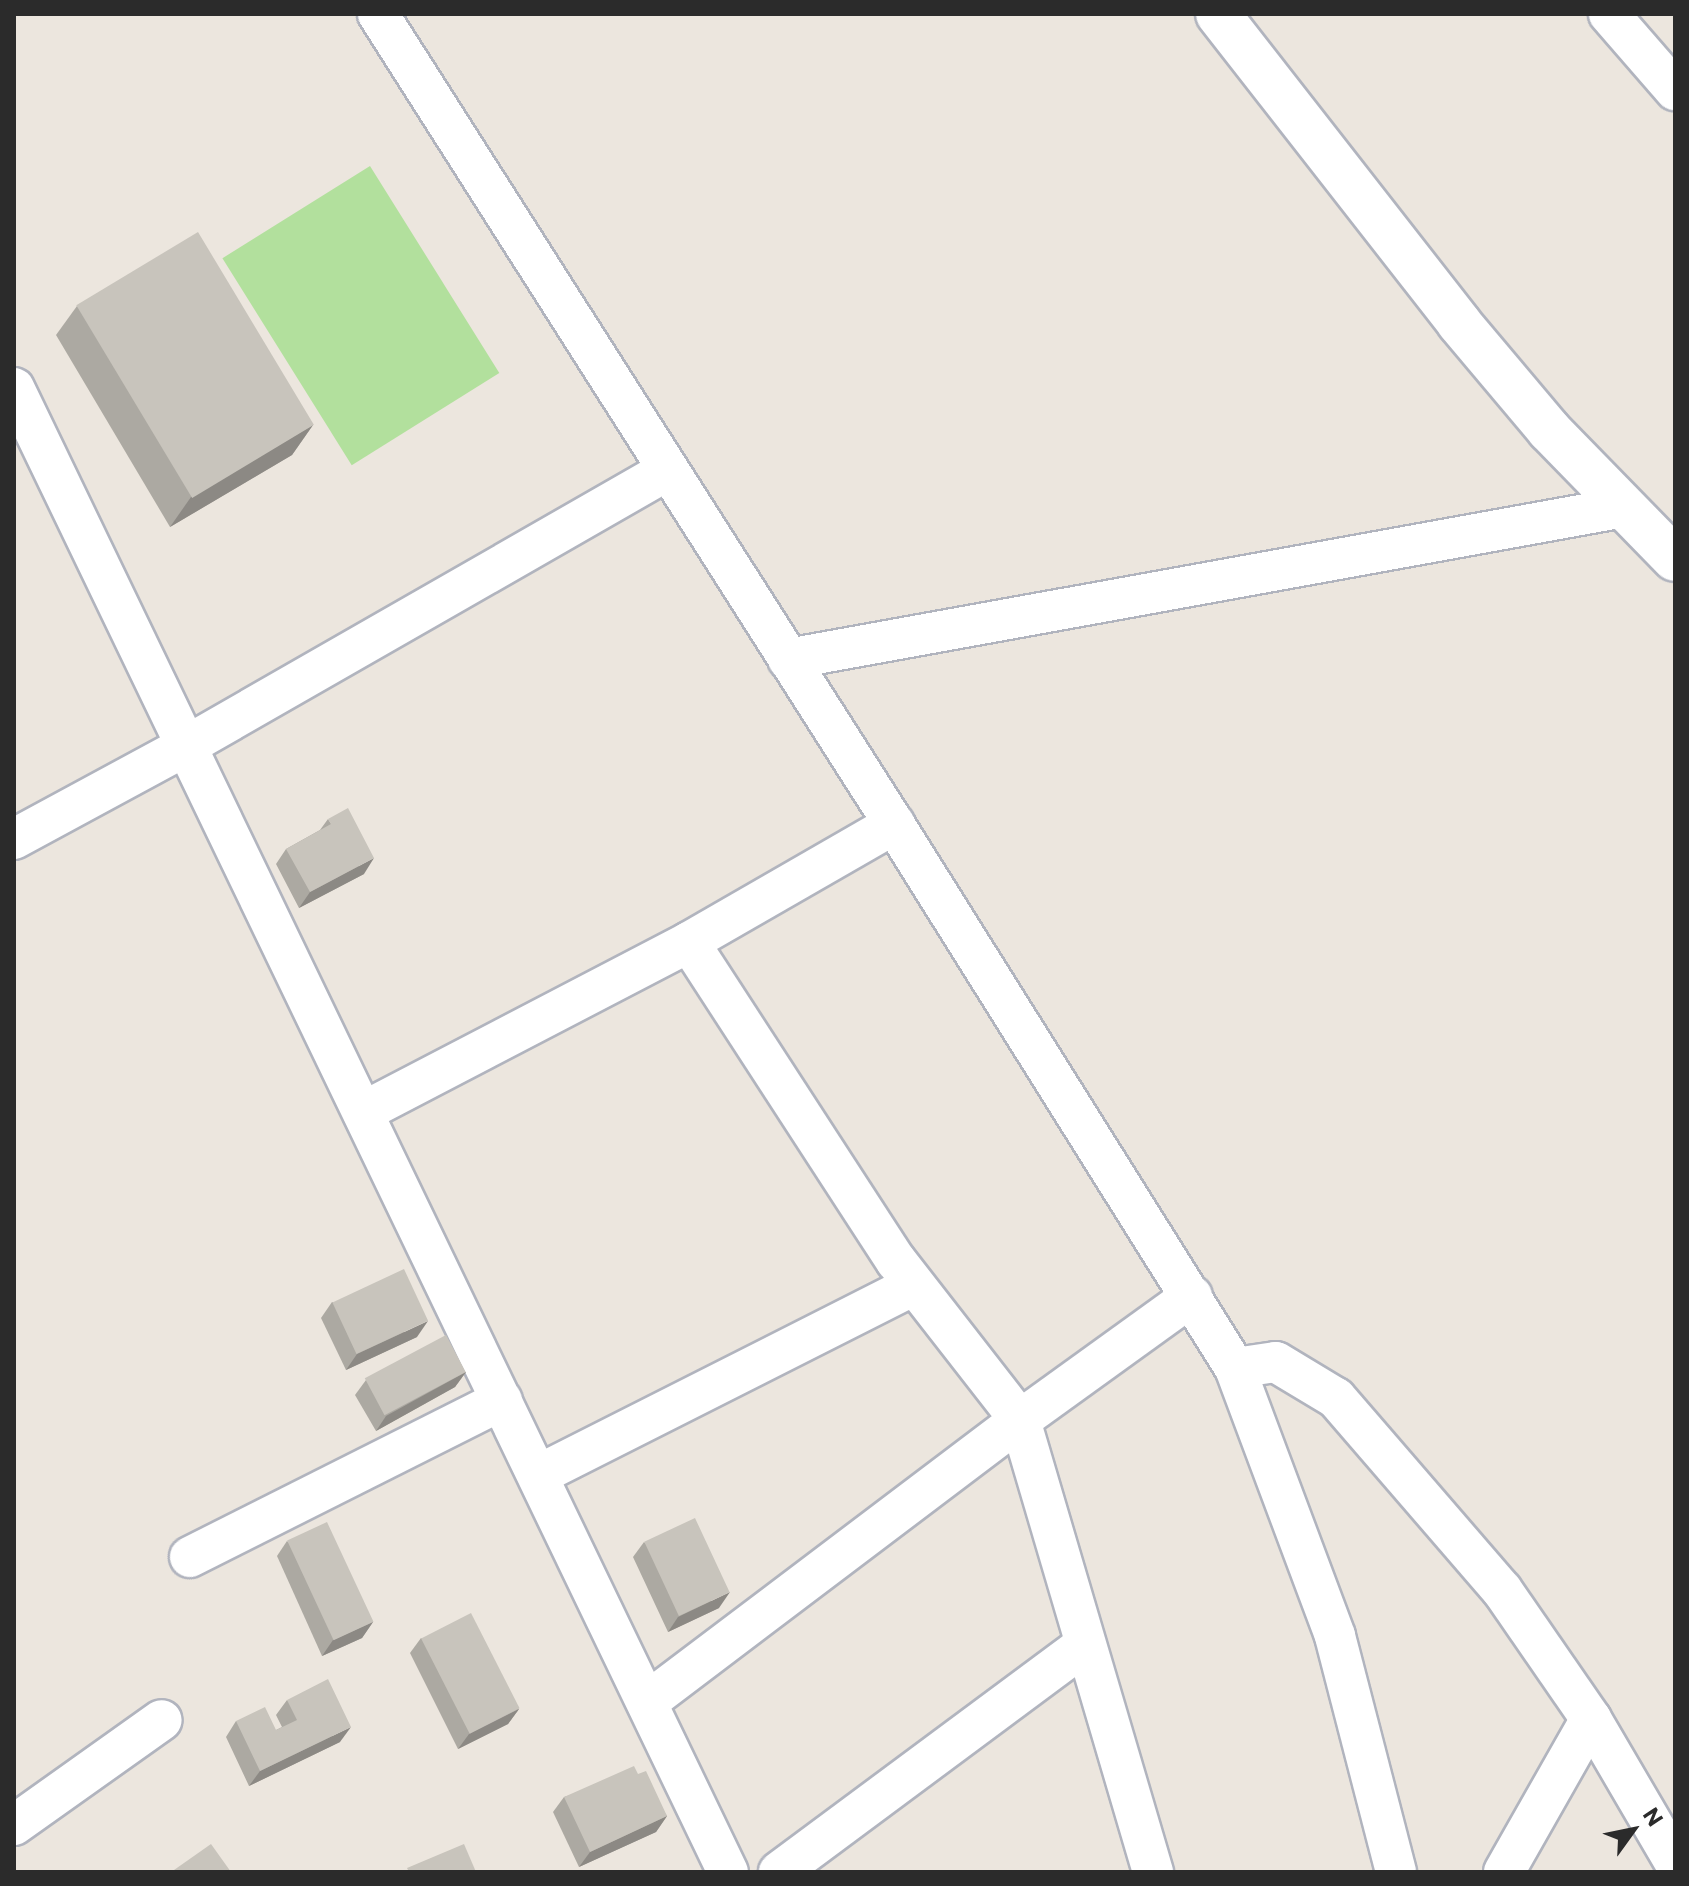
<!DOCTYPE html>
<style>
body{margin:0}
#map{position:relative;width:1689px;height:1886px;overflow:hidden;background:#ece6de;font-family:Commissioner,sans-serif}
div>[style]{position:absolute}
.green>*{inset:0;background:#b2e09d;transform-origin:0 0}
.roads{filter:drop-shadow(2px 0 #b1b4be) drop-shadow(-2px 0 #b1b4be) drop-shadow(0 2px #b1b4be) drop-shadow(0 -2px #b1b4be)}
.street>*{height:40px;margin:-20px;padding:0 20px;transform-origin:20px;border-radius:20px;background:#fff}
.secondary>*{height:44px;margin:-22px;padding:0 22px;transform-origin:22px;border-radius:22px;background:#fff}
.wall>*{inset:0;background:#aca9a2}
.shaded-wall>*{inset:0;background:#8c8984}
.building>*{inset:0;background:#c8c4bc;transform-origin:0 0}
span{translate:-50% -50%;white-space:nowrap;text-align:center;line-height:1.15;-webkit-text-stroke:7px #fff;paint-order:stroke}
.frame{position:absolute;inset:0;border:16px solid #2b2b2b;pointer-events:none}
.north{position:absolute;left:1593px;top:1790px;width:80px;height:80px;-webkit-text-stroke:6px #fff;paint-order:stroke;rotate:57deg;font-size:22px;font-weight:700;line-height:32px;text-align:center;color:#2b2b2b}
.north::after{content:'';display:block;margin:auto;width:28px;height:36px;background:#2b2b2b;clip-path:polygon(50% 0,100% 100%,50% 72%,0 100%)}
</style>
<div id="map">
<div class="green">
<i style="left:370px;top:166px;width:244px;height:174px;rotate:58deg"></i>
</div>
<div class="roads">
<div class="street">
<i style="left:378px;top:14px;width:960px;rotate:57.5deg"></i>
<i style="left:894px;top:824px;width:642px;rotate:57.92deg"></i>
<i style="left:1235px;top:1368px;width:286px;rotate:69.5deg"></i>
<i style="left:1335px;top:1636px;width:244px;rotate:75.5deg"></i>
<i style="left:1609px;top:14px;width:101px;rotate:49deg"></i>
<i style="left:14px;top:388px;width:1647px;rotate:64.31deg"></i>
<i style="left:788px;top:659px;width:850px;rotate:-10.3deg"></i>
<i style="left:14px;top:839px;width:196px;rotate:-28.4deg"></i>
<i style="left:186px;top:746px;width:555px;rotate:-29.8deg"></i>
<i style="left:363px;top:1112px;width:368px;rotate:-27.5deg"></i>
<i style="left:689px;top:942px;width:237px;rotate:-29.9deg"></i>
<i style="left:1235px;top:1368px;width:41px;rotate:-8.3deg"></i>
<i style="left:1276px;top:1362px;width:70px;rotate:31deg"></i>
<i style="left:1336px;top:1398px;width:254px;rotate:49.2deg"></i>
<i style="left:1502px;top:1590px;width:157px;rotate:55.4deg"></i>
<i style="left:1591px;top:1719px;width:167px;rotate:59.7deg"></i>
<i style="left:538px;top:1475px;width:421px;rotate:-26.8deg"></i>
<i style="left:190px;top:1557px;width:349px;rotate:-26.7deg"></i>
<i style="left:647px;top:1702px;width:468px;rotate:-37.1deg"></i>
<i style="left:1020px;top:1420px;width:202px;rotate:-127.9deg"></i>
<i style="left:896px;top:1261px;width:380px;rotate:-123deg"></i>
<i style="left:14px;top:1825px;width:181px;rotate:-35.4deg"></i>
<i style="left:779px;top:1872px;width:381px;rotate:-36.6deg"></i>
<i style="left:1153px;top:1872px;width:471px;rotate:-106.4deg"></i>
<i style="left:1020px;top:1420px;width:212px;rotate:-35.8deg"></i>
<i style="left:1504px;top:1872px;width:176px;rotate:-60.4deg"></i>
</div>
<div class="secondary">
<i style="left:1218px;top:14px;width:392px;rotate:52deg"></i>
<i style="left:1459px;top:323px;width:140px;rotate:49.9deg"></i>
<i style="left:1549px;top:430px;width:180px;rotate:45.7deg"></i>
</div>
</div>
<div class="wall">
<i style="clip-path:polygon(77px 306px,313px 425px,292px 455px,170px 527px,56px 335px)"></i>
<i style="clip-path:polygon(328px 819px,364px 874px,299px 908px,276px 864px,286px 849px,320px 830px)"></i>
<i style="clip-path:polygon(332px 1302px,417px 1337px,346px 1370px,321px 1318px)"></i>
<i style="clip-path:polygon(466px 1372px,455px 1387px,376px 1431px,355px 1395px,366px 1380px)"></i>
<i style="clip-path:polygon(287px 1541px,373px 1622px,362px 1638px,322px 1656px,277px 1556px)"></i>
<i style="clip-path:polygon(644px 1542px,719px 1608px,668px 1632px,633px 1557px)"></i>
<i style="clip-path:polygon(421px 1638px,519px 1709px,508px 1724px,458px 1749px,410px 1653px)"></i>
<i style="clip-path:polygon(287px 1700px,340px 1742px,249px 1786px,226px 1737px,236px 1721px,276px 1730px,282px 1727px,276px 1715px)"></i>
<i style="clip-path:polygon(638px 1774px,667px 1816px,656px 1832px,579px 1867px,553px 1812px,564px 1797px)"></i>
</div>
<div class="shaded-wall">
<i style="clip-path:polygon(313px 425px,292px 455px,170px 527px,191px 497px)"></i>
<i style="clip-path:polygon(374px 858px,364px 874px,299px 908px,310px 892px)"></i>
<i style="clip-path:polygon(428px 1321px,417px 1337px,346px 1370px,357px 1354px)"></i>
<i style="clip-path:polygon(466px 1372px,455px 1387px,376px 1431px,386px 1416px)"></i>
<i style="clip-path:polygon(730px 1592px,719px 1608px,668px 1632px,678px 1617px)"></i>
<i style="clip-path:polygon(373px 1622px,362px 1638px,322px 1656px,333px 1640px)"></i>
<i style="clip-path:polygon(519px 1709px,508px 1724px,458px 1749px,469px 1734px)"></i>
<i style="clip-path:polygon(351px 1727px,340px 1742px,249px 1786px,260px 1771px)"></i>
<i style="clip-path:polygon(667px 1816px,656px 1832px,579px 1867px,590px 1852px)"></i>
</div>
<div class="building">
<i style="left:198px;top:232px;width:225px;height:142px;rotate:59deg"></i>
<i style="clip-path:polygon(348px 808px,374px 858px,310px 892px,286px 849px,331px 824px,328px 819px)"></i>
<i style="left:404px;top:1269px;width:57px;height:79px;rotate:65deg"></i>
<i style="left:446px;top:1335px;width:42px;height:92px;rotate:62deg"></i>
<i style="left:695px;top:1518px;width:82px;height:56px;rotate:65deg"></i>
<i style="left:327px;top:1522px;width:110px;height:44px;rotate:65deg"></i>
<i style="left:471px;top:1613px;width:107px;height:56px;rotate:63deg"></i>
<i style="clip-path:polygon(328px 1679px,351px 1727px,260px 1771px,236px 1721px,265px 1707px,276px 1730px,297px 1720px,287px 1700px)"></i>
<i style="clip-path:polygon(634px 1766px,638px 1774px,646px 1771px,667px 1816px,590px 1852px,564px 1797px)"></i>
<i style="clip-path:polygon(211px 1844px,231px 1872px,176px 1872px,174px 1870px)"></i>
<i style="clip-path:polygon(464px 1844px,476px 1872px,409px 1872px,407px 1868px)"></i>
</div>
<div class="frame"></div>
<div class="north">N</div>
</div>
